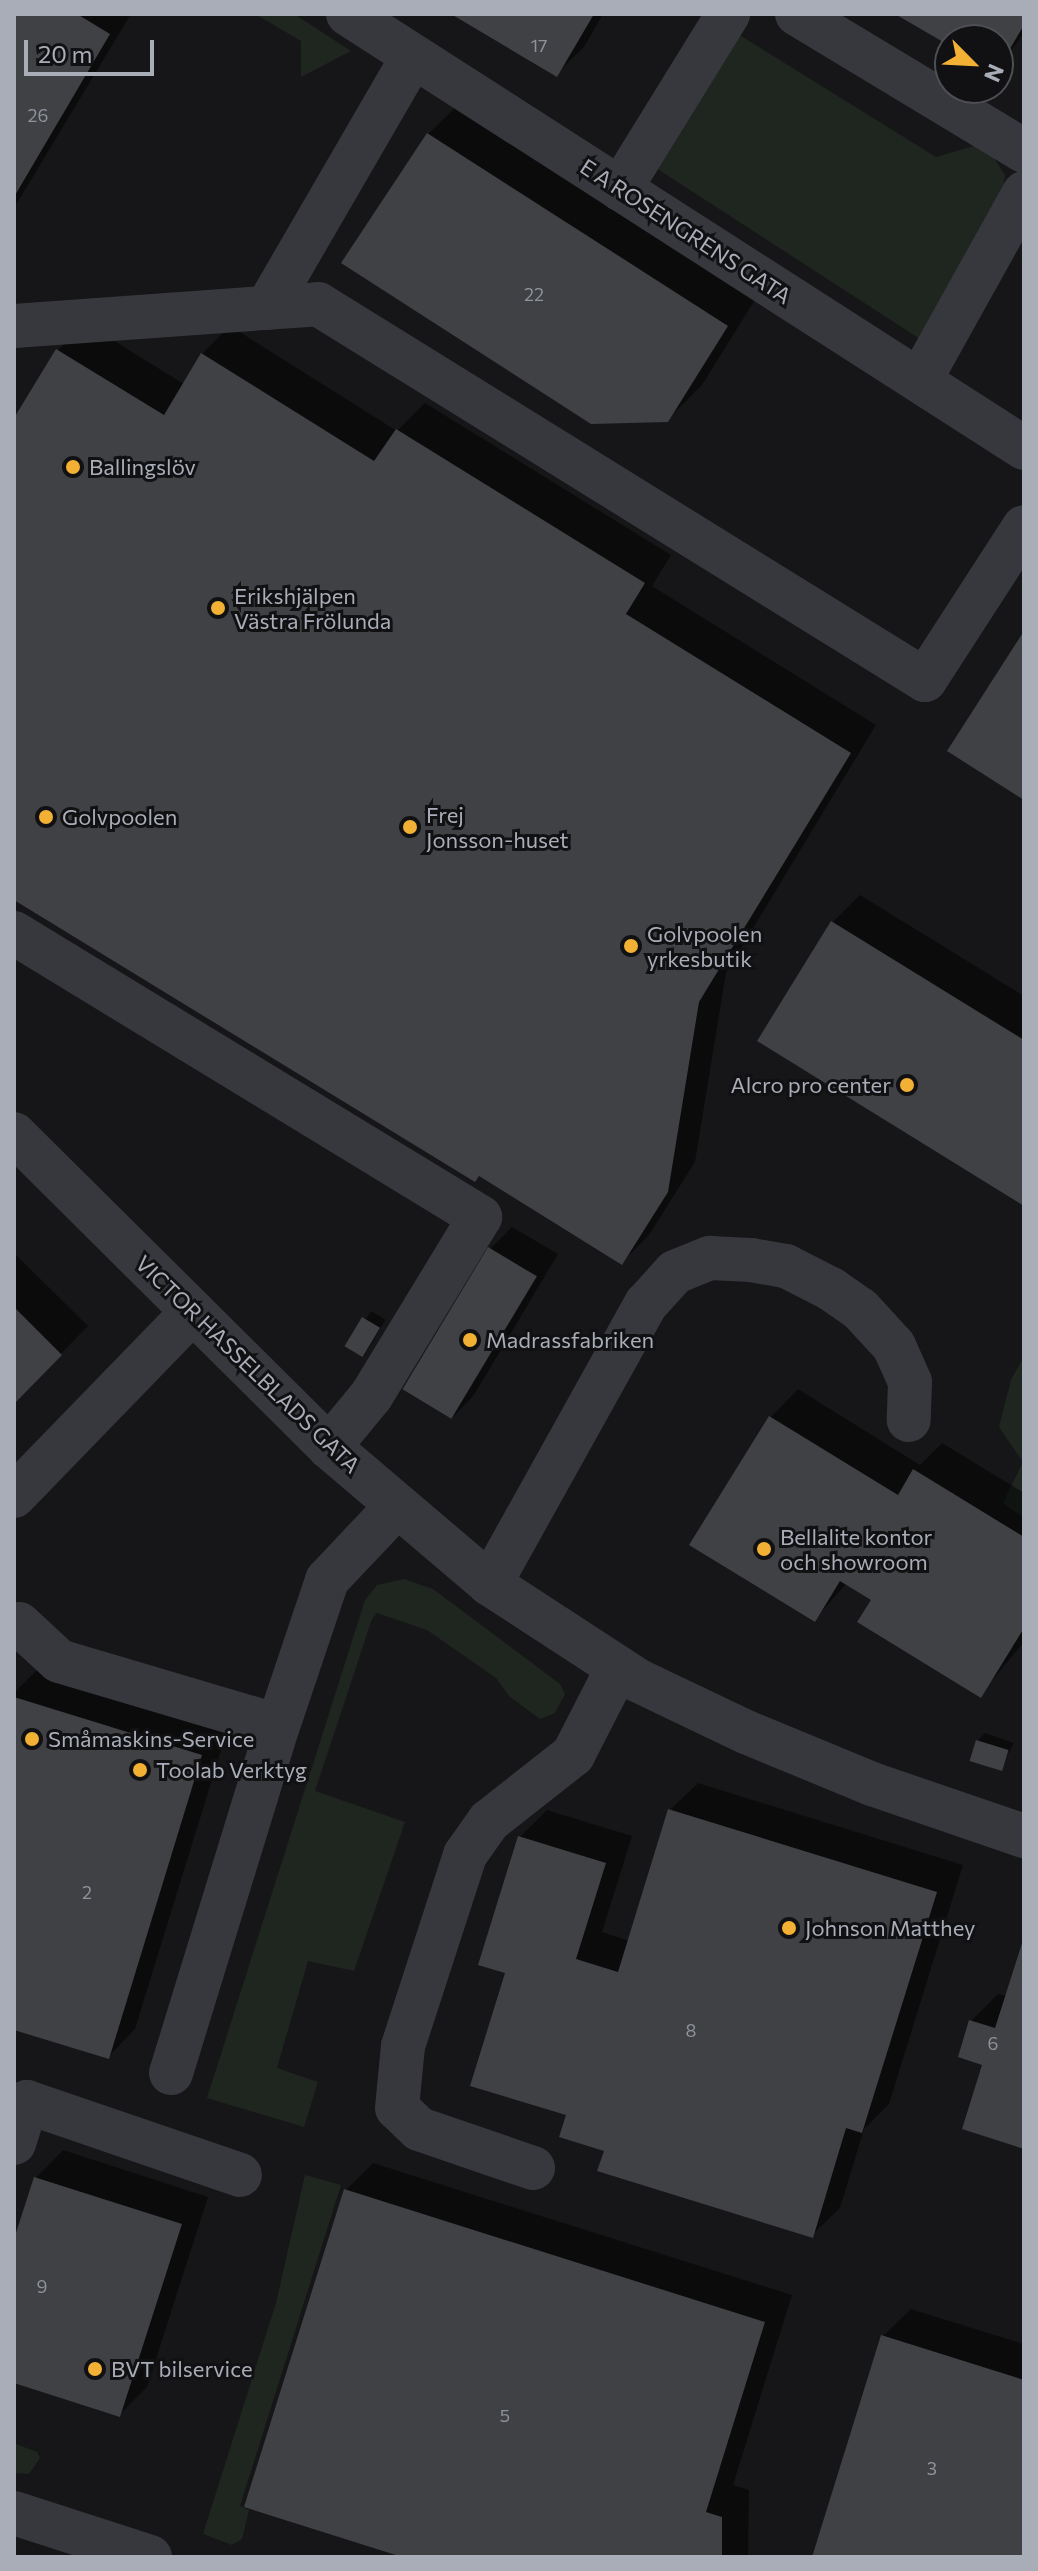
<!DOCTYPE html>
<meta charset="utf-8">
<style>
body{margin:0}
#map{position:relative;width:1038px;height:2571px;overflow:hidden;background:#161618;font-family:Commissioner,sans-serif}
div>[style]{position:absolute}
.green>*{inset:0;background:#1e261f}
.shadow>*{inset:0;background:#0007;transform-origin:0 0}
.building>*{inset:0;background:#404145;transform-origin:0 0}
.minor>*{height:44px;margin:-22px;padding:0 22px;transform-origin:22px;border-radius:22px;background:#37383d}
.dots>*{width:22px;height:22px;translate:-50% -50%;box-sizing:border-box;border:4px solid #111113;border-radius:50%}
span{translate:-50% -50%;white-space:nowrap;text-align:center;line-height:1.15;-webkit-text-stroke:6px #111113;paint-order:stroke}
.number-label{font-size:18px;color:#8e929b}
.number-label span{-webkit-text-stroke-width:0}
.street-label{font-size:22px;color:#a8adb8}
.poi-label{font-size:22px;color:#a8adb8}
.left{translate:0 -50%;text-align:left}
.right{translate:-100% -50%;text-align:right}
.frame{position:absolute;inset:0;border:16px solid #a8adb8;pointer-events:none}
.north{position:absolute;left:934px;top:24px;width:80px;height:80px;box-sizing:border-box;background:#111113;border:2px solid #4d4f55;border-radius:50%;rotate:114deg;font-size:22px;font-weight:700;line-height:32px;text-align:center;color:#a8adb8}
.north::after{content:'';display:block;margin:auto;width:28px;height:36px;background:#f2b134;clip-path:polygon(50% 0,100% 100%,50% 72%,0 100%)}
.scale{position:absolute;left:24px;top:40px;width:130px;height:36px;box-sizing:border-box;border:4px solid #a8adb8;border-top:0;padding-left:10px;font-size:24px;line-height:28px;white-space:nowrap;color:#a8adb8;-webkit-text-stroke:6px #111113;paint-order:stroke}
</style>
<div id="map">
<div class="green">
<i style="clip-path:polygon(255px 14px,294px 14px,351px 51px,301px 77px,301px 41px)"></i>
<i style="clip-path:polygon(738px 34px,936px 157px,984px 143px,1005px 175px,1001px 201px,920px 339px,656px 168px)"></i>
<i style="clip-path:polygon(1024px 1356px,1024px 1518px,1003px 1503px,1023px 1462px,999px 1427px,1011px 1380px)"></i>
<i style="clip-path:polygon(404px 1579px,433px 1589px,560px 1684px,565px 1694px,555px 1713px,540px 1719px,509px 1696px,496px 1678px,427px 1630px,377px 1613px,372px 1619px,315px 1791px,405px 1822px,354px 1971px,308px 1961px,277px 2068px,318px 2082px,304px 2127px,207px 2098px,365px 1600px,377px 1585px)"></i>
<i style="clip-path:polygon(305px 2175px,341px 2185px,240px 2506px,249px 2510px,242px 2539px,232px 2545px,203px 2534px,276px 2303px)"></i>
<i style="clip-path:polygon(14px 2443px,37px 2452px,40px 2458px,29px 2474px,14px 2473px)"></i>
</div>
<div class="shadow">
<i style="clip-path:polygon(14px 14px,131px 14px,14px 208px)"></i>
<i style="clip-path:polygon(455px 14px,603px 14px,584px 47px,556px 74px)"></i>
<i style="clip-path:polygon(899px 14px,1024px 14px,1024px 33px,998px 68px,998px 40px,950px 40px,950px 44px)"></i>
<i style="clip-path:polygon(463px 100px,761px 290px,702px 385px,667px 420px,428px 134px)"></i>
<i style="clip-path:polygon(85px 323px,184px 384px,202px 354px,230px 326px,397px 431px,425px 403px,671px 555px,652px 586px,876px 725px,726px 973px,695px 1162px,649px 1235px,622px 1262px,14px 897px,14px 422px,57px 351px)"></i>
<i style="clip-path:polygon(860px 895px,1024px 996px,1024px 1203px,832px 923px)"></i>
<i style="clip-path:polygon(512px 1227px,558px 1254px,474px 1395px,453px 1417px,490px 1249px)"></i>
<i style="clip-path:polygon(14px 1253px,88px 1326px,14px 1402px)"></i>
<i style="left:371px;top:1311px;width:17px;height:42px;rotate:31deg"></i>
<i style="clip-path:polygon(798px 1389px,920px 1465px,942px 1443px,1024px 1493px,1024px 1642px,980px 1695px,873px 1599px,847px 1583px,814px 1620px,692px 1544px,771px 1417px)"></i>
<i style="clip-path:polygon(38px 1669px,228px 1728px,135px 2029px,108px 2057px,14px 2028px,14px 1693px)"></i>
<i style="clip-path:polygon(985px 1733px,1014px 1743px,1000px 1769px,977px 1741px)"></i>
<i style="clip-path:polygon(698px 1783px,963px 1865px,889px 2104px,864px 2129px,840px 2208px,812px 2235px,606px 2150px,568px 2114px,508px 1972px,520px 1837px,547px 1810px,632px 1836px,602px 1932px,630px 1941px,670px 1810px)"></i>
<i style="clip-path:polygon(998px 1994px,1007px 1996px,1024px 2147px,984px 2064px,971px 2021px)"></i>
<i style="clip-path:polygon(63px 2150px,208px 2197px,147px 2387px,120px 2414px,14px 2381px,14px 2246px,36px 2178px)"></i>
<i style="clip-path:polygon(373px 2163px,792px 2295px,733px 2485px,749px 2490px,748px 2557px,409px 2557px,346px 2190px)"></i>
<i style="clip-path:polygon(911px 2309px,1024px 2344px,1024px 2557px,814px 2557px,883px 2336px)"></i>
</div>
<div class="building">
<i style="clip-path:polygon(14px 14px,77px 14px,110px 34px,14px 197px)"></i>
<i style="clip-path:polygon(451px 14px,594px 14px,557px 77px)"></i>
<i style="clip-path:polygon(895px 14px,1024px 14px,1024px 25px,998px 69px,998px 40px,950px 40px,950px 46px)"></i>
<i style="clip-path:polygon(427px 133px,728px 326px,668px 422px,591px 424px,341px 263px)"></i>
<i style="clip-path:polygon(56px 349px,164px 415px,201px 353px,374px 461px,396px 429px,645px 583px,626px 614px,851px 753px,699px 1002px,668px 1192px,622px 1265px,479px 1176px,475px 1182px,14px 900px,14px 418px)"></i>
<i style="clip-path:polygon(1024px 631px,1024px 800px,947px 751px)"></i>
<i style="clip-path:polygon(831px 921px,1024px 1040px,1024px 1206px,757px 1041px)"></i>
<i style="left:488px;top:1247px;width:57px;height:166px;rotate:31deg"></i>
<i style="clip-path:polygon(14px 1307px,62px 1355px,14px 1404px)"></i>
<i style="left:362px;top:1317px;width:21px;height:34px;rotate:31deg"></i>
<i style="clip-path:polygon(769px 1416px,898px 1495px,913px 1469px,1024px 1537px,1024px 1628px,981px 1698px,857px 1622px,871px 1600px,840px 1581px,815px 1622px,689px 1545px)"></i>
<i style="clip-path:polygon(14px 1697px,202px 1755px,109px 2059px,14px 2030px)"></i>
<i style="left:976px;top:1740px;width:34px;height:22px;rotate:17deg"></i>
<i style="clip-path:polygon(668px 1809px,937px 1892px,862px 2133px,846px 2128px,813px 2238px,597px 2171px,604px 2151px,559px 2137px,566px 2115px,470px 2086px,505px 1973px,478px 1965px,518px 1836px,606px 1863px,576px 1959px,618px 1972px)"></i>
<i style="clip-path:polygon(1024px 1937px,1024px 2149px,962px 2129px,982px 2065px,958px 2057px,969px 2020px,995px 2028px)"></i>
<i style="clip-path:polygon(34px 2177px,182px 2224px,120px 2417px,14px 2383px,14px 2239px)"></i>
<i style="clip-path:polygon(344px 2189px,765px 2322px,706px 2512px,722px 2517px,722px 2557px,402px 2557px,244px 2507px)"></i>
<i style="clip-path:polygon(881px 2335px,1024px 2380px,1024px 2557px,812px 2557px)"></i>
</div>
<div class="minor">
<i style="left:348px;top:14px;width:803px;rotate:32.7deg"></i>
<i style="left:797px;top:14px;width:265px;rotate:31.1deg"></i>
<i style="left:620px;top:189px;width:206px;rotate:-58.3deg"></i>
<i style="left:267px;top:308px;width:291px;rotate:-59.9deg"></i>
<i style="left:14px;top:326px;width:305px;rotate:-4.1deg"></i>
<i style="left:318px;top:304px;width:714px;rotate:31.78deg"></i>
<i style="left:925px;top:680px;width:182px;rotate:-57.1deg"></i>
<i style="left:920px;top:380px;width:214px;rotate:-60.9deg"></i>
<i style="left:14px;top:933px;width:546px;rotate:31.36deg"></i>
<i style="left:480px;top:1217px;width:210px;rotate:121.3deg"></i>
<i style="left:371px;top:1396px;width:66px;rotate:129.5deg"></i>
<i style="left:14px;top:1134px;width:444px;rotate:44.8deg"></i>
<i style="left:329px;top:1447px;width:211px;rotate:40.4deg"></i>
<i style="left:490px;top:1584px;width:176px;rotate:33.1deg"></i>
<i style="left:637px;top:1680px;width:121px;rotate:25.5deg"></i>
<i style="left:746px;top:1732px;width:136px;rotate:22.4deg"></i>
<i style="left:872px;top:1784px;width:161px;rotate:18.9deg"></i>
<i style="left:14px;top:1496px;width:257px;rotate:-45.9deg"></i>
<i style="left:490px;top:1584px;width:321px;rotate:-60.9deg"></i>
<i style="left:646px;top:1304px;width:43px;rotate:-47.8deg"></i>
<i style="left:675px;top:1272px;width:38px;rotate:-22deg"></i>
<i style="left:710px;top:1258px;width:41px;rotate:2.8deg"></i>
<i style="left:751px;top:1260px;width:36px;rotate:10deg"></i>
<i style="left:786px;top:1266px;width:51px;rotate:27.1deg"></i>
<i style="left:831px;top:1289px;width:35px;rotate:35deg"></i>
<i style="left:860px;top:1309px;width:50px;rotate:47.4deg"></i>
<i style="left:894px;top:1346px;width:39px;rotate:66deg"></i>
<i style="left:910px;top:1382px;width:38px;rotate:92deg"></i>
<i style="left:19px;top:1624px;width:54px;rotate:42.8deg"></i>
<i style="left:59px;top:1661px;width:228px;rotate:16.5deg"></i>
<i style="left:278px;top:1726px;width:154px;rotate:-71.4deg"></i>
<i style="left:327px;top:1580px;width:100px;rotate:-46.6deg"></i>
<i style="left:171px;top:2073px;width:363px;rotate:-72.9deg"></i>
<i style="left:14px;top:2143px;width:43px;rotate:-72.4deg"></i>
<i style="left:27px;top:2102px;width:225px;rotate:18.9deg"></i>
<i style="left:533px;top:2168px;width:120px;rotate:-161.1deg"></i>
<i style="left:419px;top:2129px;width:30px;rotate:-136deg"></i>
<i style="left:397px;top:2108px;width:62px;rotate:-84.5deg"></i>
<i style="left:403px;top:2046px;width:201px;rotate:-72deg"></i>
<i style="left:465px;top:1855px;width:42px;rotate:-54.8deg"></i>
<i style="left:489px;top:1821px;width:107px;rotate:-38.2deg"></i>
<i style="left:573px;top:1755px;width:97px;rotate:-62.9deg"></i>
<i style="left:14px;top:2513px;width:143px;rotate:17.9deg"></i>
</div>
<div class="dots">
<i style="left:73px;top:467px;background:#f2b134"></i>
<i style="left:218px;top:608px;background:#f2b134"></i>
<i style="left:46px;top:817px;background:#f2b134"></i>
<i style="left:410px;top:827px;background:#f2b134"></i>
<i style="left:631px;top:946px;background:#f2b134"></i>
<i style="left:907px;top:1085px;background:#f2b134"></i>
<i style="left:470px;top:1340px;background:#f2b134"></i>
<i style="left:764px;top:1549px;background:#f2b134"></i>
<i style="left:32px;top:1739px;background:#f2b134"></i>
<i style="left:140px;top:1770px;background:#f2b134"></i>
<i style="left:789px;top:1928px;background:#f2b134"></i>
<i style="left:95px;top:2369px;background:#f2b134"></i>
</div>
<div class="number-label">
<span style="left:539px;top:45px">17</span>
<span style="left:38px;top:115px">26</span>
<span style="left:534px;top:294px">22</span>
<span style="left:87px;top:1892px">2</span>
<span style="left:691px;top:2030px">8</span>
<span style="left:993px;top:2043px">6</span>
<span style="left:42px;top:2286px">9</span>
<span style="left:505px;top:2415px">5</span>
<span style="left:932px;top:2468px">3</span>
</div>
<div class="street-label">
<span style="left:686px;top:231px;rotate:33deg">E A ROSENGRENS GATA</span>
<span style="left:248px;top:1364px;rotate:44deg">VICTOR HASSELBLADS GATA</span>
</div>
<div class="poi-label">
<span class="left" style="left:89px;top:467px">Ballingslöv</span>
<span class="left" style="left:234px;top:608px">Erikshjälpen<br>Västra Frölunda</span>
<span class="left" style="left:426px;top:827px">Frej<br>Jonsson-huset</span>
<span class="left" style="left:62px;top:817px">Golvpoolen</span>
<span class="left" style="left:647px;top:946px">Golvpoolen<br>yrkesbutik</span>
<span class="right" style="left:891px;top:1085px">Alcro pro center</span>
<span class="left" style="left:486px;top:1340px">Madrassfabriken</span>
<span class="left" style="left:780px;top:1549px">Bellalite kontor<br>och showroom</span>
<span class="left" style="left:48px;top:1739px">Småmaskins-Service</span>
<span class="left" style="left:156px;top:1770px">Toolab Verktyg</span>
<span class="left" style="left:805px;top:1928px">Johnson Matthey</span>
<span class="left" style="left:111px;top:2369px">BVT bilservice</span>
</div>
<div class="frame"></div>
<div class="north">N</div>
<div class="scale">20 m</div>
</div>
